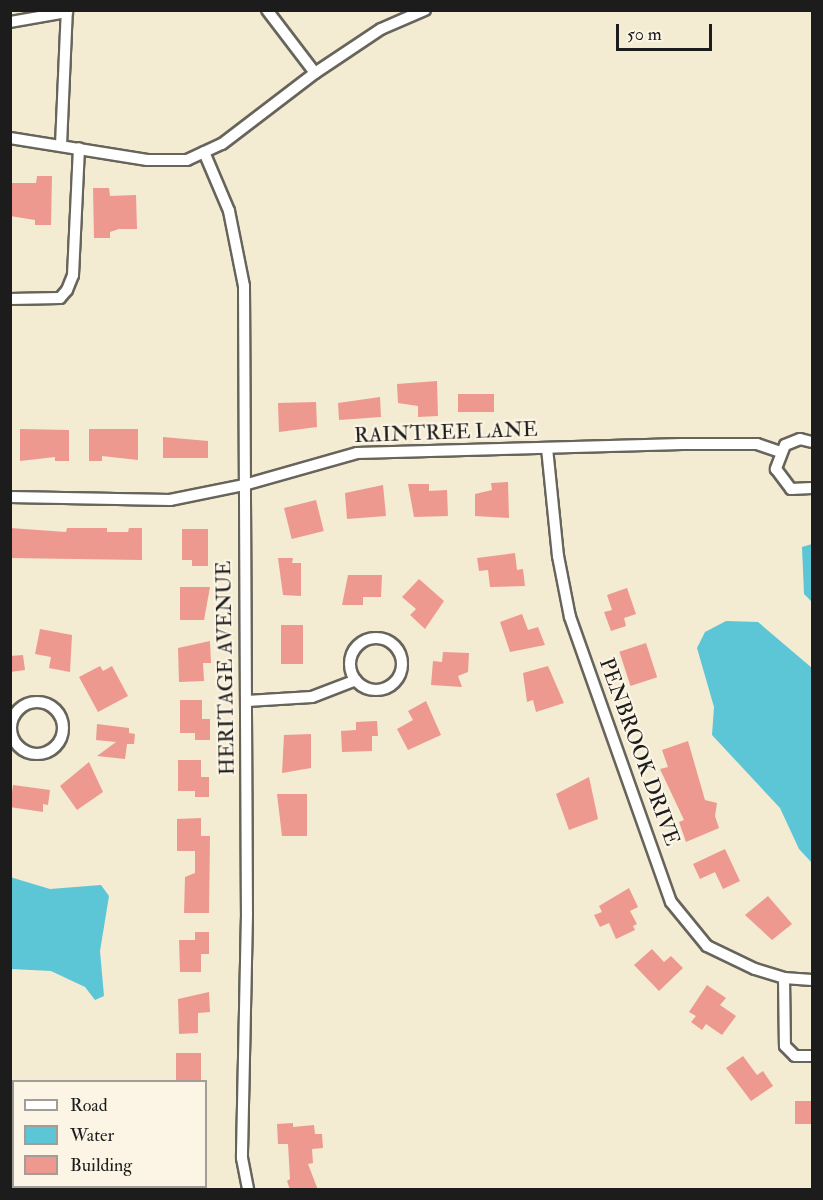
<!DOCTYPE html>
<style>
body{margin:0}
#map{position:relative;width:823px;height:1200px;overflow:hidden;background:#f3ebd2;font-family:"IM FELL Double Pica",serif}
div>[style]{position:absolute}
.water>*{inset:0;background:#5cc6d6}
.building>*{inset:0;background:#ee998f;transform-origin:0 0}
.roads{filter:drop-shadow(2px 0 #67645c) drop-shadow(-2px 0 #67645c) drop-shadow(0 2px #67645c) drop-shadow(0 -2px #67645c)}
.street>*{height:10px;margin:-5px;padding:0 5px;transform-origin:5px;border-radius:5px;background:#fff}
.street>.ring{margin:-5px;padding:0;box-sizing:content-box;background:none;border:10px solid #fff;border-radius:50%}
span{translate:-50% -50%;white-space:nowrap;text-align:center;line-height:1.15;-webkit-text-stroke:4.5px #fcf5e5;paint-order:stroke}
.street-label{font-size:21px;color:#1c1c1c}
.frame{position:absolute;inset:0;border:12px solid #1c1c1c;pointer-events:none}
.legend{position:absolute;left:12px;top:1080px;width:195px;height:108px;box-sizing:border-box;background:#fcf5e5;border:2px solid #a29e95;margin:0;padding:8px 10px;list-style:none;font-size:18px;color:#1c1c1c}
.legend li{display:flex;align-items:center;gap:12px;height:30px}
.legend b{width:30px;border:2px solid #a29e95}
.scale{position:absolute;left:616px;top:24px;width:96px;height:27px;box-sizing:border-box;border:3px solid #1c1c1c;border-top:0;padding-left:8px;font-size:18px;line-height:21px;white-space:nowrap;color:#1c1c1c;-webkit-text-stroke:4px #fcf5e5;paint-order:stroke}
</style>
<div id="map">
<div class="water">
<i style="clip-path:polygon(812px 544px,812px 602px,804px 594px,802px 547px)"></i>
<i style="clip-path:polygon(726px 621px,758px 622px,812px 668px,812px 863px,799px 849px,780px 808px,712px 735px,714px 707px,697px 648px,705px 632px)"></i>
<i style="clip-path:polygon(10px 877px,50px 889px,101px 885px,109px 896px,100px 951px,104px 996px,95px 1000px,85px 987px,51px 971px,11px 969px)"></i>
</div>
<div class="building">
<i style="clip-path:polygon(37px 176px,52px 176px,51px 225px,35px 225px,35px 220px,10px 216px,10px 183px,36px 183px)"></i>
<i style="clip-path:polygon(93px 188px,109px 188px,110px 196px,136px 195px,137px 229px,119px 229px,110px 232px,110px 238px,94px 238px)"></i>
<i style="clip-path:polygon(437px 381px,438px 416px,418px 417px,418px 406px,398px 403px,397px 384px)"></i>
<i style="left:494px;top:394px;width:18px;height:36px;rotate:90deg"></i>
<i style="clip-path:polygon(380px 397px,381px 417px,339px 420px,338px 403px)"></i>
<i style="clip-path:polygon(316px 402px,317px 427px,279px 432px,278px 403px)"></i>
<i style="clip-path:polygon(20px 429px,69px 430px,69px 461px,55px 461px,55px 457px,20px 461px)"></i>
<i style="clip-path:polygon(89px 429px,138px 429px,138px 460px,102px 456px,102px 461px,89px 461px)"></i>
<i style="clip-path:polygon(163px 437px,208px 441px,208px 458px,163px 458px)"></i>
<i style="clip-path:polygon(508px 482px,509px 518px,475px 516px,475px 494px,492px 490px,491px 483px)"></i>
<i style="clip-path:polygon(408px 484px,429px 484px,429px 491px,447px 490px,448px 516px,414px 517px)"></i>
<i style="clip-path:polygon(383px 485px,386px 516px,347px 519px,345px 493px)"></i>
<i style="left:316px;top:500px;width:32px;height:33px;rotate:76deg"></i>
<i style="clip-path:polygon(10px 528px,66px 532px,67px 528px,107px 528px,107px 532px,128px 532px,129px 528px,142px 528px,142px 560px,10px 558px)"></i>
<i style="clip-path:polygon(182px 529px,208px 529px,208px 566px,192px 566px,192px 560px,182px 560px)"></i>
<i style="clip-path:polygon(515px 553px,517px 570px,523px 569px,525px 586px,490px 587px,488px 570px,479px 571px,477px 558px)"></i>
<i style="clip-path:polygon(278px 558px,293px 558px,292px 563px,301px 563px,301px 596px,283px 595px)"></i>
<i style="clip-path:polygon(348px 575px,382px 575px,381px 597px,363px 597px,363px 605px,342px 605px)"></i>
<i style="clip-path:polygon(419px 579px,444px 601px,425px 629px,410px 615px,416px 609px,402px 597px)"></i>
<i style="clip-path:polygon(180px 587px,210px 587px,204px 620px,180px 620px)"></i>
<i style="clip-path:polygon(627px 588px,636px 614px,624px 618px,626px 626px,611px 631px,604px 612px,612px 610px,607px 595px)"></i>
<i style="clip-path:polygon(522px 614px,528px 630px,538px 627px,545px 645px,510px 652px,500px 622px)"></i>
<i style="left:281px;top:625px;width:22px;height:39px"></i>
<i style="clip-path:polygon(40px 629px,72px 635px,70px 672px,49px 668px,51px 657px,35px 654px)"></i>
<i style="clip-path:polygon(210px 641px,211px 663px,203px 663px,204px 681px,179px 682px,178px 648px)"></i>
<i style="left:646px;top:643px;width:36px;height:28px;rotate:72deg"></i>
<i style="clip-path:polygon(443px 652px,469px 653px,468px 672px,458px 676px,462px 687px,431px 685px,433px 661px,442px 662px)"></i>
<i style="clip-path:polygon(23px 655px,25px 670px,10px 672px,10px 656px)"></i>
<i style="clip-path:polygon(100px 666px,103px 671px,112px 666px,128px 696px,98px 712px,79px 677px)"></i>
<i style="clip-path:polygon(548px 666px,564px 703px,536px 712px,533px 700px,527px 702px,523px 673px)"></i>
<i style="clip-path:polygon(180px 700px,202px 700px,202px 719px,210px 719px,210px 740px,195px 740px,195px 733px,180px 733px)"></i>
<i style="clip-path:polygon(426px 701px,441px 735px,408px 750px,397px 729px,413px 720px,408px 711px)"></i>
<i style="clip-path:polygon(377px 721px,378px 736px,372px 736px,372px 751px,342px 752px,341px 731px,356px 730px,356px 722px)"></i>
<i style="clip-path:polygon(97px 724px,129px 728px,129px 733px,135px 734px,134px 744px,127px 744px,125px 759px,97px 756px,116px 742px,96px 740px)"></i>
<i style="clip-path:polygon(311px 734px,311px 768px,282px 773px,284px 735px)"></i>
<i style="clip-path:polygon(688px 741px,705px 800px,717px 803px,715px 816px,719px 828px,686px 842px,679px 822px,684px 820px,660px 769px,668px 767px,662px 750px)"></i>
<i style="clip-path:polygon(178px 760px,201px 760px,201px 777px,209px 777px,209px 797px,195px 797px,195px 791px,178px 791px)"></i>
<i style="clip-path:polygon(89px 762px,103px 792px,77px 810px,60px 786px)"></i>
<i style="clip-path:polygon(589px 777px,598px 819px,569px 830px,556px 794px)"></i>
<i style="clip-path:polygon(13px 785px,50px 790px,48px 805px,43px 804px,43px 812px,10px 807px)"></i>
<i style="clip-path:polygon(277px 794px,307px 794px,307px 836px,282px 836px)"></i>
<i style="clip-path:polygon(201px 818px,201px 836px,210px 836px,209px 913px,184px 913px,185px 877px,195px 873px,195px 851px,177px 851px,177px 819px)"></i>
<i style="clip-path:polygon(725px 849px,740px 881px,723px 889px,715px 872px,700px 879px,693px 864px)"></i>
<i style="clip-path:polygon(629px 888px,638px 907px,630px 911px,637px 924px,633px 926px,635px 930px,616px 939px,609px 923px,600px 927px,594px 915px,602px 912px,599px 906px)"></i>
<i style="clip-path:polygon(768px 896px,792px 924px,772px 940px,745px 915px)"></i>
<i style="clip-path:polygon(195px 932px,209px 932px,209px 954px,201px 954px,201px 972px,180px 972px,179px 940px,195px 940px)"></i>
<i style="clip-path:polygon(652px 949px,664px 962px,671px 956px,683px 968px,659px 991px,634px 965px)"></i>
<i style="clip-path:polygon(707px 985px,726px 998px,720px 1005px,736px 1016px,722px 1035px,706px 1024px,702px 1030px,691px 1022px,696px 1016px,689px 1012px)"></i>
<i style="clip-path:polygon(209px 992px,210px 1012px,198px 1013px,198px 1033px,179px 1034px,178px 999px)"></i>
<i style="left:176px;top:1053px;width:25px;height:29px"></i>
<i style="clip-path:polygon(743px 1056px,757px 1075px,763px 1071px,773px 1086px,751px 1101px,726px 1068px)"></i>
<i style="left:813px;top:1101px;width:23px;height:18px;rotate:90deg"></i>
<i style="clip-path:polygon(293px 1123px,293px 1127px,314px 1125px,315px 1134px,322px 1134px,323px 1148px,312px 1149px,313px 1163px,308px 1164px,318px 1190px,290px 1190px,287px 1181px,290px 1179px,288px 1144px,278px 1144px,277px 1124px)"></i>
</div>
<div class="roads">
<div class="street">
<i style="left:267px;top:10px;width:79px;rotate:52.7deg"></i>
<i style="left:10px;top:22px;width:58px;rotate:-10deg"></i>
<i style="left:10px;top:138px;width:139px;rotate:9.1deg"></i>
<i style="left:147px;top:160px;width:40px"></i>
<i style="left:187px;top:160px;width:38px;rotate:-25deg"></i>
<i style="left:222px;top:144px;width:117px;rotate:-37.4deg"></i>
<i style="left:315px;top:73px;width:79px;rotate:-33.7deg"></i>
<i style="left:381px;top:29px;width:48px;rotate:-23.4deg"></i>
<i style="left:61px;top:145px;width:135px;rotate:-87.5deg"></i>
<i style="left:204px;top:152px;width:64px;rotate:67deg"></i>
<i style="left:229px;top:211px;width:76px;rotate:78.7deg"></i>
<i style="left:244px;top:286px;width:628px;rotate:89.73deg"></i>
<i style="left:247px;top:914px;width:244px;rotate:91.2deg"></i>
<i style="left:242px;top:1158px;width:33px;rotate:79deg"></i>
<i style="left:10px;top:299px;width:50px;rotate:-1.1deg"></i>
<i style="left:60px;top:298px;width:11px;rotate:-49deg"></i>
<i style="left:67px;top:290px;width:16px;rotate:-68deg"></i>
<i style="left:73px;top:275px;width:127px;rotate:-87.3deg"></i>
<i style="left:812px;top:442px;width:12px;rotate:-166deg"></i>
<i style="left:800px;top:439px;width:16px;rotate:158deg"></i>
<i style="left:785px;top:445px;width:26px;rotate:111deg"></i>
<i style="left:776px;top:469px;width:25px;rotate:53deg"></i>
<i style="left:791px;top:489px;width:21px;rotate:-3deg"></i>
<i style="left:547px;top:448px;width:109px;rotate:84.2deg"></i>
<i style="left:558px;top:556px;width:62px;rotate:78.9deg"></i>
<i style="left:570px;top:617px;width:302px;rotate:70.5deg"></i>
<i style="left:671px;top:902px;width:57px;rotate:50.7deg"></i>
<i style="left:707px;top:946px;width:53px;rotate:25.6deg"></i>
<i style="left:755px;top:969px;width:30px;rotate:17deg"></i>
<i style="left:784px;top:978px;width:28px;rotate:4deg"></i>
<i style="left:10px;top:497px;width:160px;rotate:1.1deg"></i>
<i style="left:170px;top:500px;width:76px;rotate:-11.5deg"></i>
<i style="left:244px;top:485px;width:117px;rotate:-15.8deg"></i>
<i style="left:357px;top:453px;width:325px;rotate:-1.6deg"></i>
<i style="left:682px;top:444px;width:75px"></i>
<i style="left:757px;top:444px;width:24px;rotate:19deg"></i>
<i class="ring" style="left:350px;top:638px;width:42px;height:42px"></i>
<i style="left:247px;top:701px;width:65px;rotate:-3.5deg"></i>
<i style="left:312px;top:697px;width:47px;rotate:-21.1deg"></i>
<i class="ring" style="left:11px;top:702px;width:42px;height:42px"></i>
<i style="left:784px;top:978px;width:68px;rotate:89.2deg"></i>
<i style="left:785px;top:1046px;width:14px;rotate:45deg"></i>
<i style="left:795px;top:1056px;width:17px"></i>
</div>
</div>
<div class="street-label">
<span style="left:446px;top:433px;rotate:-2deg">RAINTREE LANE</span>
<span style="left:226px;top:668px;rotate:-91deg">HERITAGE AVENUE</span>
<span style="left:639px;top:752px;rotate:70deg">PENBROOK DRIVE</span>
</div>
<div class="frame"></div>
<ul class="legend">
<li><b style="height:8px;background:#fff"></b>Road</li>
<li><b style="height:16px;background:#5cc6d6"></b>Water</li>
<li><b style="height:16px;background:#ee998f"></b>Building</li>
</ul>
<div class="scale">50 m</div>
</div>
